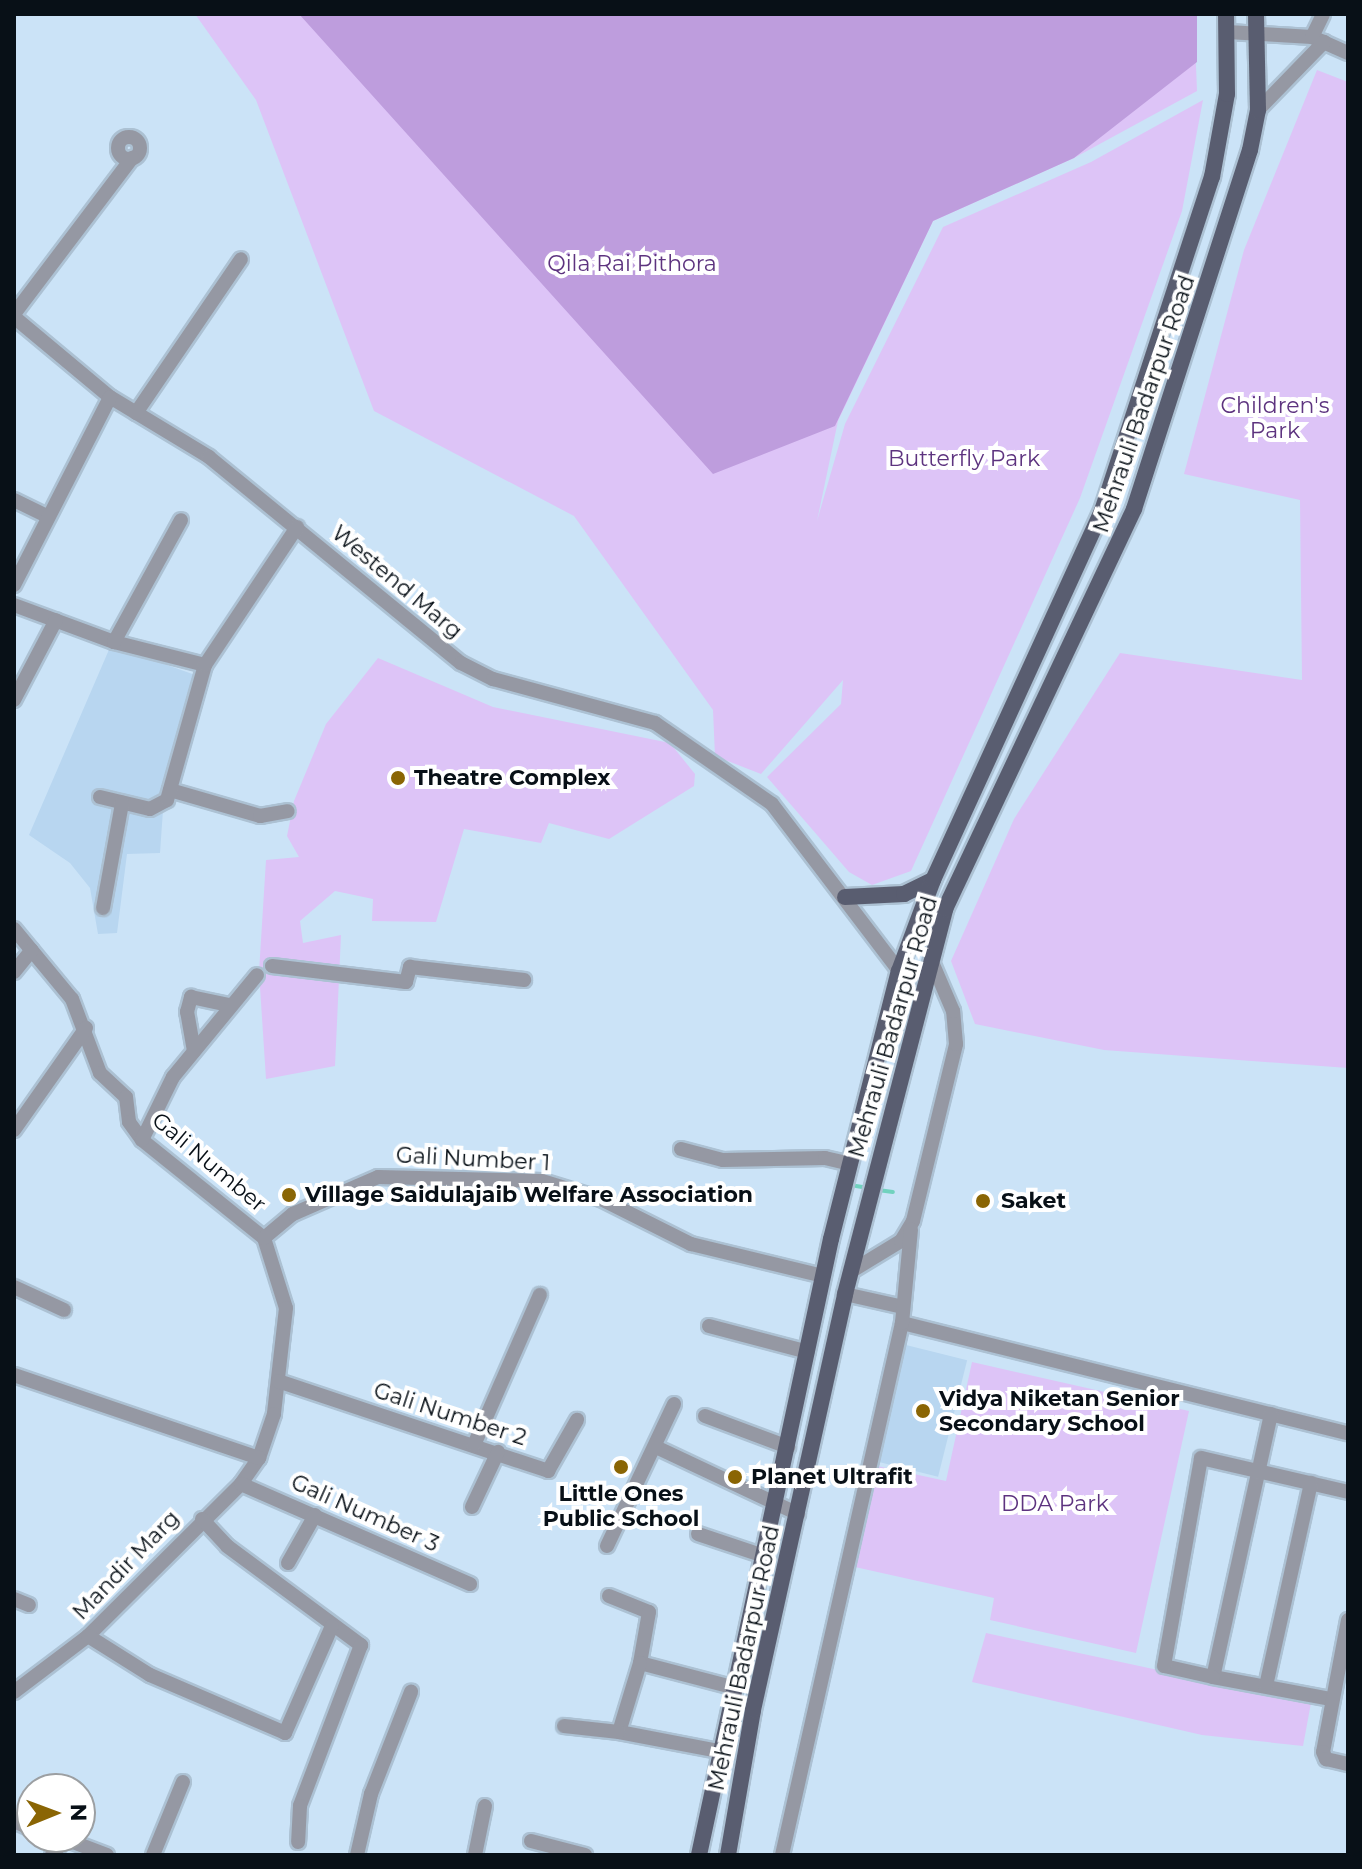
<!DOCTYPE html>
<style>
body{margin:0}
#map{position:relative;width:1362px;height:1869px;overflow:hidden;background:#cbe3f7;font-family:Montserrat,sans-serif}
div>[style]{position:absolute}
.built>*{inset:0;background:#b8d6f0;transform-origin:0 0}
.green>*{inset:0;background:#ddc4f7}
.forest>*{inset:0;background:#be9ddd}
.stream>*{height:4px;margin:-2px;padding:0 2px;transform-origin:2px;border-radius:2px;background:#71d2be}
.roads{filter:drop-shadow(2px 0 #acc1d3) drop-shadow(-2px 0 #acc1d3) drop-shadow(0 2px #acc1d3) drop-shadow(0 -2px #acc1d3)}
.minor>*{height:14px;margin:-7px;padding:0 7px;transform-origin:7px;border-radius:7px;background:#9598a3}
.minor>.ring{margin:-7px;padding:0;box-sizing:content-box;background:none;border:14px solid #9598a3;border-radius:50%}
.major>*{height:16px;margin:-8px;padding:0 8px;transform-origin:8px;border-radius:8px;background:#595d70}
.dots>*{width:22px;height:22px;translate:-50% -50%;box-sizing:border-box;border:4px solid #fff;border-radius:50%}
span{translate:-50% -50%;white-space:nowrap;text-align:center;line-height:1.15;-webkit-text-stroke:8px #fff;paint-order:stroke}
.park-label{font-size:22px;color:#5d337f}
.street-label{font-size:22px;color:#081017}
.poi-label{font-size:22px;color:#081017;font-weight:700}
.left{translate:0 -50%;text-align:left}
.frame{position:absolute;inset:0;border:16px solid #081017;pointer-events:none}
.north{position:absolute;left:16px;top:1773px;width:80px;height:80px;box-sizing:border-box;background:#fff;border:2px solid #9c9fa2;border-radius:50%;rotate:89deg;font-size:22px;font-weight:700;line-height:32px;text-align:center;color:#081017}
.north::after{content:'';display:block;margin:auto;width:28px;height:36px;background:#8a6504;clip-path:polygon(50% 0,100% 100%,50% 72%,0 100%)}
</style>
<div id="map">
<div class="built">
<i style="clip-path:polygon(111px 645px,198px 676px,163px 810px,160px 853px,127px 854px,117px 933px,98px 934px,90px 888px,70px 863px,29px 835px)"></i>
<i style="left:906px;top:1345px;width:63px;height:120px;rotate:14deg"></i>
</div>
<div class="green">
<i style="clip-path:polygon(195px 14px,1194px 14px,1197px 91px,1074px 158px,933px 221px,838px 421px,817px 521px,845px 424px,943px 227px,1091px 162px,1203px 100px,1182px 211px,1080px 498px,911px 871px,872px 885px,849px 872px,767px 777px,841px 704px,843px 680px,761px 774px,715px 756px,713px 710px,574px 516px,374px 411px,256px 100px)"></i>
<i style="clip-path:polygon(1317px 70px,1348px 82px,1348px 1068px,1104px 1050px,975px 1024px,951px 961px,1014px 819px,1120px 653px,1302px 680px,1300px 500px,1184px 474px,1244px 250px)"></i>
<i style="clip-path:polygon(378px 658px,493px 707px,670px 743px,695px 774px,694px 786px,609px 839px,549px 823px,541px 843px,464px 829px,436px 922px,372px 921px,373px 899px,335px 891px,300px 921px,303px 943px,341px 935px,335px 1066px,266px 1079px,259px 972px,266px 860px,299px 857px,287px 836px,294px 801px,326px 724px)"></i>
<i style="clip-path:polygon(972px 1362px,1189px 1411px,1136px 1653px,990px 1620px,994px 1598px,855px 1567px,877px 1466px,946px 1481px)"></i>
<i style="clip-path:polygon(986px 1633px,1311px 1703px,1303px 1746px,1202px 1735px,972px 1682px)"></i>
</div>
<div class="forest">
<i style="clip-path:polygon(299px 14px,1197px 14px,1197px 62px,1074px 158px,933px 221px,835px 426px,713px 474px)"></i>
</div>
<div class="stream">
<i style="left:856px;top:1186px;width:13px;rotate:9deg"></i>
<i style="left:878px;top:1190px;width:15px;rotate:8deg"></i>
</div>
<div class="roads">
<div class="minor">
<i style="left:1228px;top:32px;width:84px;rotate:3.4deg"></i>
<i style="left:1312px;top:37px;width:39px;rotate:24deg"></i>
<i style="left:1312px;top:37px;width:25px;rotate:-64deg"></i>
<i style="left:1258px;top:110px;width:95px;rotate:-45.9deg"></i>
<i class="ring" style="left:118px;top:137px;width:8px;height:8px"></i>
<i style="left:14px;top:314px;width:196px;rotate:-52.9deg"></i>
<i style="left:14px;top:317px;width:125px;rotate:39.8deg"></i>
<i style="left:110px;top:397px;width:116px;rotate:31.2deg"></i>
<i style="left:209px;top:457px;width:325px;rotate:39.3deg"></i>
<i style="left:461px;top:663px;width:36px;rotate:27deg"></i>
<i style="left:493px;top:679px;width:168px;rotate:15.2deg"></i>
<i style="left:655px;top:723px;width:142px;rotate:34.7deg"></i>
<i style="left:772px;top:804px;width:210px;rotate:52.7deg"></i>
<i style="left:136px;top:413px;width:186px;rotate:-55.7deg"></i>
<i style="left:14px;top:500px;width:37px;rotate:26deg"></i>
<i style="left:14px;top:585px;width:211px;rotate:-62.9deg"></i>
<i style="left:14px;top:605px;width:107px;rotate:20.3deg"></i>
<i style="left:114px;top:642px;width:94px;rotate:14.2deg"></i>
<i style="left:114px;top:642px;width:139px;rotate:-61.2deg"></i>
<i style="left:14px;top:700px;width:90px;rotate:-62.3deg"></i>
<i style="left:170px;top:790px;width:94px;rotate:16.1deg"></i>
<i style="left:260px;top:816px;width:28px;rotate:-10deg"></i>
<i style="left:100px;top:797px;width:51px;rotate:13.5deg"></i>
<i style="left:150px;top:809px;width:19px;rotate:-28deg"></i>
<i style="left:167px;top:800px;width:140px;rotate:-74.3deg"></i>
<i style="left:205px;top:665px;width:166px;rotate:-56.3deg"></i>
<i style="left:103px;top:908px;width:107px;rotate:-79.7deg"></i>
<i style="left:14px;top:929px;width:91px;rotate:50.4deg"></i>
<i style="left:72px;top:999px;width:79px;rotate:69.3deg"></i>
<i style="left:100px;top:1073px;width:35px;rotate:43deg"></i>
<i style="left:126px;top:1097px;width:25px;rotate:83deg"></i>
<i style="left:129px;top:1122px;width:22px;rotate:54deg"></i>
<i style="left:142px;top:1140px;width:156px;rotate:38.8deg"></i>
<i style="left:264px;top:1238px;width:73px;rotate:72.6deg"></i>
<i style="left:286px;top:1308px;width:107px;rotate:96.5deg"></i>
<i style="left:274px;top:1414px;width:46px;rotate:108.8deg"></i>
<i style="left:259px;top:1458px;width:32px;rotate:125deg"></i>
<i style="left:241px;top:1484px;width:216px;rotate:135.2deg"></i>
<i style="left:88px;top:1636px;width:93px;rotate:142.9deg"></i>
<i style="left:272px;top:966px;width:135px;rotate:6.8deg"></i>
<i style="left:406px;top:982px;width:16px;rotate:-75deg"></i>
<i style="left:410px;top:967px;width:115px;rotate:6.5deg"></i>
<i style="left:14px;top:972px;width:28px;rotate:-51deg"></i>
<i style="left:194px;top:1051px;width:40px;rotate:-100deg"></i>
<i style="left:187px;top:1012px;width:16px;rotate:-75deg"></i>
<i style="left:191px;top:997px;width:38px;rotate:12deg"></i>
<i style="left:14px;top:1130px;width:125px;rotate:-54.8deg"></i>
<i style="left:142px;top:1140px;width:70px;rotate:-63.8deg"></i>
<i style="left:173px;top:1077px;width:132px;rotate:-50.5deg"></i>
<i style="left:681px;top:1149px;width:43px;rotate:14.7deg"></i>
<i style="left:723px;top:1160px;width:102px;rotate:-1.1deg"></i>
<i style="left:825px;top:1158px;width:26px;rotate:13deg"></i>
<i style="left:264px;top:1238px;width:38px;rotate:-40deg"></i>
<i style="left:293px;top:1214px;width:93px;rotate:-23.5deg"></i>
<i style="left:378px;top:1177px;width:164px;rotate:1.4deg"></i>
<i style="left:542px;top:1181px;width:62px;rotate:17deg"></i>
<i style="left:601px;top:1199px;width:101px;rotate:26.6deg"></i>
<i style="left:691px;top:1244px;width:136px;rotate:13.6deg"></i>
<i style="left:850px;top:1272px;width:60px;rotate:-31.3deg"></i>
<i style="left:901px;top:1241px;width:23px;rotate:-59deg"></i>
<i style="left:913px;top:1221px;width:182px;rotate:-76.3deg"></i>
<i style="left:956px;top:1044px;width:33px;rotate:-95deg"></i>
<i style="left:953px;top:1011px;width:56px;rotate:-113.3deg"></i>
<i style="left:14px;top:1287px;width:55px;rotate:24.7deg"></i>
<i style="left:845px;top:1294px;width:59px;rotate:12.6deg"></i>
<i style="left:902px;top:1323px;width:459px;rotate:13.9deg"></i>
<i style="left:709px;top:1326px;width:102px;rotate:14.7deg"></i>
<i style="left:14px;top:1375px;width:259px;rotate:18.7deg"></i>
<i style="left:278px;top:1381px;width:285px;rotate:18.4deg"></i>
<i style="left:548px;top:1471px;width:59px;rotate:-60.4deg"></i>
<i style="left:1271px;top:1414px;width:269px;rotate:102.4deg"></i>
<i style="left:1213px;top:1677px;width:119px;rotate:10.6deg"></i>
<i style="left:705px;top:1416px;width:89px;rotate:20.5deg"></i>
<i style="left:474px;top:1445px;width:164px;rotate:-66.3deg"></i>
<i style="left:658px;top:1448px;width:155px;rotate:25.2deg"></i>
<i style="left:241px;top:1484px;width:250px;rotate:23.6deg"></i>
<i style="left:472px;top:1507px;width:61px;rotate:-64.7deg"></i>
<i style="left:202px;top:1519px;width:37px;rotate:47deg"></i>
<i style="left:227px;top:1546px;width:167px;rotate:36.5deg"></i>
<i style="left:361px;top:1645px;width:172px;rotate:110.8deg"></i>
<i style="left:300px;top:1806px;width:36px;rotate:93deg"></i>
<i style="left:698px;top:1534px;width:70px;rotate:18.4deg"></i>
<i style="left:607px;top:1546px;width:157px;rotate:-64.7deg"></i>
<i style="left:288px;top:1563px;width:55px;rotate:-60.6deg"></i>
<i style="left:609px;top:1596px;width:43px;rotate:21.8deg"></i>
<i style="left:649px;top:1612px;width:52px;rotate:100deg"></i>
<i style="left:640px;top:1663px;width:95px;rotate:14.6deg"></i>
<i style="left:14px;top:1599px;width:16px;rotate:22deg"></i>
<i style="left:1348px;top:1620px;width:134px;rotate:100.7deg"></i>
<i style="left:1323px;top:1752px;width:8px;rotate:67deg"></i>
<i style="left:1326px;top:1759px;width:23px;rotate:13deg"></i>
<i style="left:88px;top:1636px;width:73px;rotate:32.2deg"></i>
<i style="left:150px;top:1675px;width:147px;rotate:23.2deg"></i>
<i style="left:285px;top:1733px;width:117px;rotate:-66.3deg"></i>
<i style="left:640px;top:1663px;width:72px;rotate:106.9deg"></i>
<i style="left:619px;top:1732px;width:102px;rotate:10.8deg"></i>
<i style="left:1213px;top:1677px;width:50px;rotate:-167.3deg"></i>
<i style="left:1164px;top:1666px;width:211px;rotate:-79.9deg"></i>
<i style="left:1201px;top:1458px;width:151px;rotate:13deg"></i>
<i style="left:1266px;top:1686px;width:208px;rotate:-77.5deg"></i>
<i style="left:564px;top:1726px;width:55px;rotate:6.2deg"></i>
<i style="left:14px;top:1821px;width:20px;rotate:24deg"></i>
<i style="left:531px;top:1841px;width:56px;rotate:14.5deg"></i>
<i style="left:52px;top:1855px;width:21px;rotate:-51deg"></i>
<i style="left:65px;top:1839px;width:45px;rotate:20.9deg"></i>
<i style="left:153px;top:1855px;width:79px;rotate:-67.7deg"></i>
<i style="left:357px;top:1855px;width:63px;rotate:-77.1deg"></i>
<i style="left:371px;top:1794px;width:110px;rotate:-68.6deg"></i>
<i style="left:475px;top:1855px;width:50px;rotate:-78.5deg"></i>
<i style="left:782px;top:1855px;width:545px;rotate:-77.29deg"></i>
<i style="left:902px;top:1323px;width:94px;rotate:-84.5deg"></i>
</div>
<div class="major">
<i style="left:845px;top:897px;width:59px;rotate:-2.9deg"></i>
<i style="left:904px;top:894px;width:32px;rotate:-26deg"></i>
<i style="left:699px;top:1855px;width:630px;rotate:-77.91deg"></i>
<i style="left:831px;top:1239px;width:276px;rotate:-75.8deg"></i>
<i style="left:899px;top:971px;width:97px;rotate:-69.5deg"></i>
<i style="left:933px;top:880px;width:409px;rotate:-65.4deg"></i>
<i style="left:1103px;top:508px;width:348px;rotate:-71.8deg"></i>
<i style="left:1212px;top:177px;width:84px;rotate:-79.8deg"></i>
<i style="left:1227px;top:94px;width:80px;rotate:-90.7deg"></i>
<i style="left:728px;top:1855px;width:147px;rotate:-80.2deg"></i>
<i style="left:753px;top:1710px;width:426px;rotate:-77.5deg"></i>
<i style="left:845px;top:1294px;width:398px;rotate:-75.4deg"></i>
<i style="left:945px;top:909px;width:442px;rotate:-64.7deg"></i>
<i style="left:1134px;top:509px;width:377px;rotate:-72.1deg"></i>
<i style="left:1250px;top:150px;width:41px;rotate:-78.7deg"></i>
<i style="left:1258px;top:110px;width:96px;rotate:-91.2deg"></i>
</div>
</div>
<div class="dots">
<i style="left:398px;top:778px;background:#8a6504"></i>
<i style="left:289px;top:1195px;background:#8a6504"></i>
<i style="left:983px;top:1201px;background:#8a6504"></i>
<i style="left:923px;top:1411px;background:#8a6504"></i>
<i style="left:621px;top:1467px;background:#8a6504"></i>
<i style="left:735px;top:1477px;background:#8a6504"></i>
</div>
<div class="park-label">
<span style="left:632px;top:264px">Qila Rai Pithora</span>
<span style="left:1275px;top:418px">Children's<br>Park</span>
<span style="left:964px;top:459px">Butterfly Park</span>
<span style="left:1055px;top:1504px">DDA Park</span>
</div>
<div class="street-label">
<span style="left:1144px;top:404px;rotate:-71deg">Mehrauli Badarpur Road</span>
<span style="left:397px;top:582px;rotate:40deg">Westend Marg</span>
<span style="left:893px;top:1027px;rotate:-74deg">Mehrauli Badarpur Road</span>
<span style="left:473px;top:1159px;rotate:3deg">Gali Number 1</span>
<span style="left:209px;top:1162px;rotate:40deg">Gali Number</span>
<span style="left:450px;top:1414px;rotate:18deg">Gali Number 2</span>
<span style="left:365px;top:1513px;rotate:24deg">Gali Number 3</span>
<span style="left:126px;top:1565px;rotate:-46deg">Mandir Marg</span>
<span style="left:744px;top:1658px;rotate:-78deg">Mehrauli Badarpur Road</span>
</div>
<div class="poi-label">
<span class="left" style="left:414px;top:778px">Theatre Complex</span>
<span class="left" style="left:305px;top:1195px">Village Saidulajaib Welfare Association</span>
<span class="left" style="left:1001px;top:1201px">Saket</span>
<span class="left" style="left:939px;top:1411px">Vidya Niketan Senior<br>Secondary School</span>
<span class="left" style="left:751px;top:1477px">Planet Ultrafit</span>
<span style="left:621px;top:1506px">Little Ones<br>Public School</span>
</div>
<div class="frame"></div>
<div class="north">N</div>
</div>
